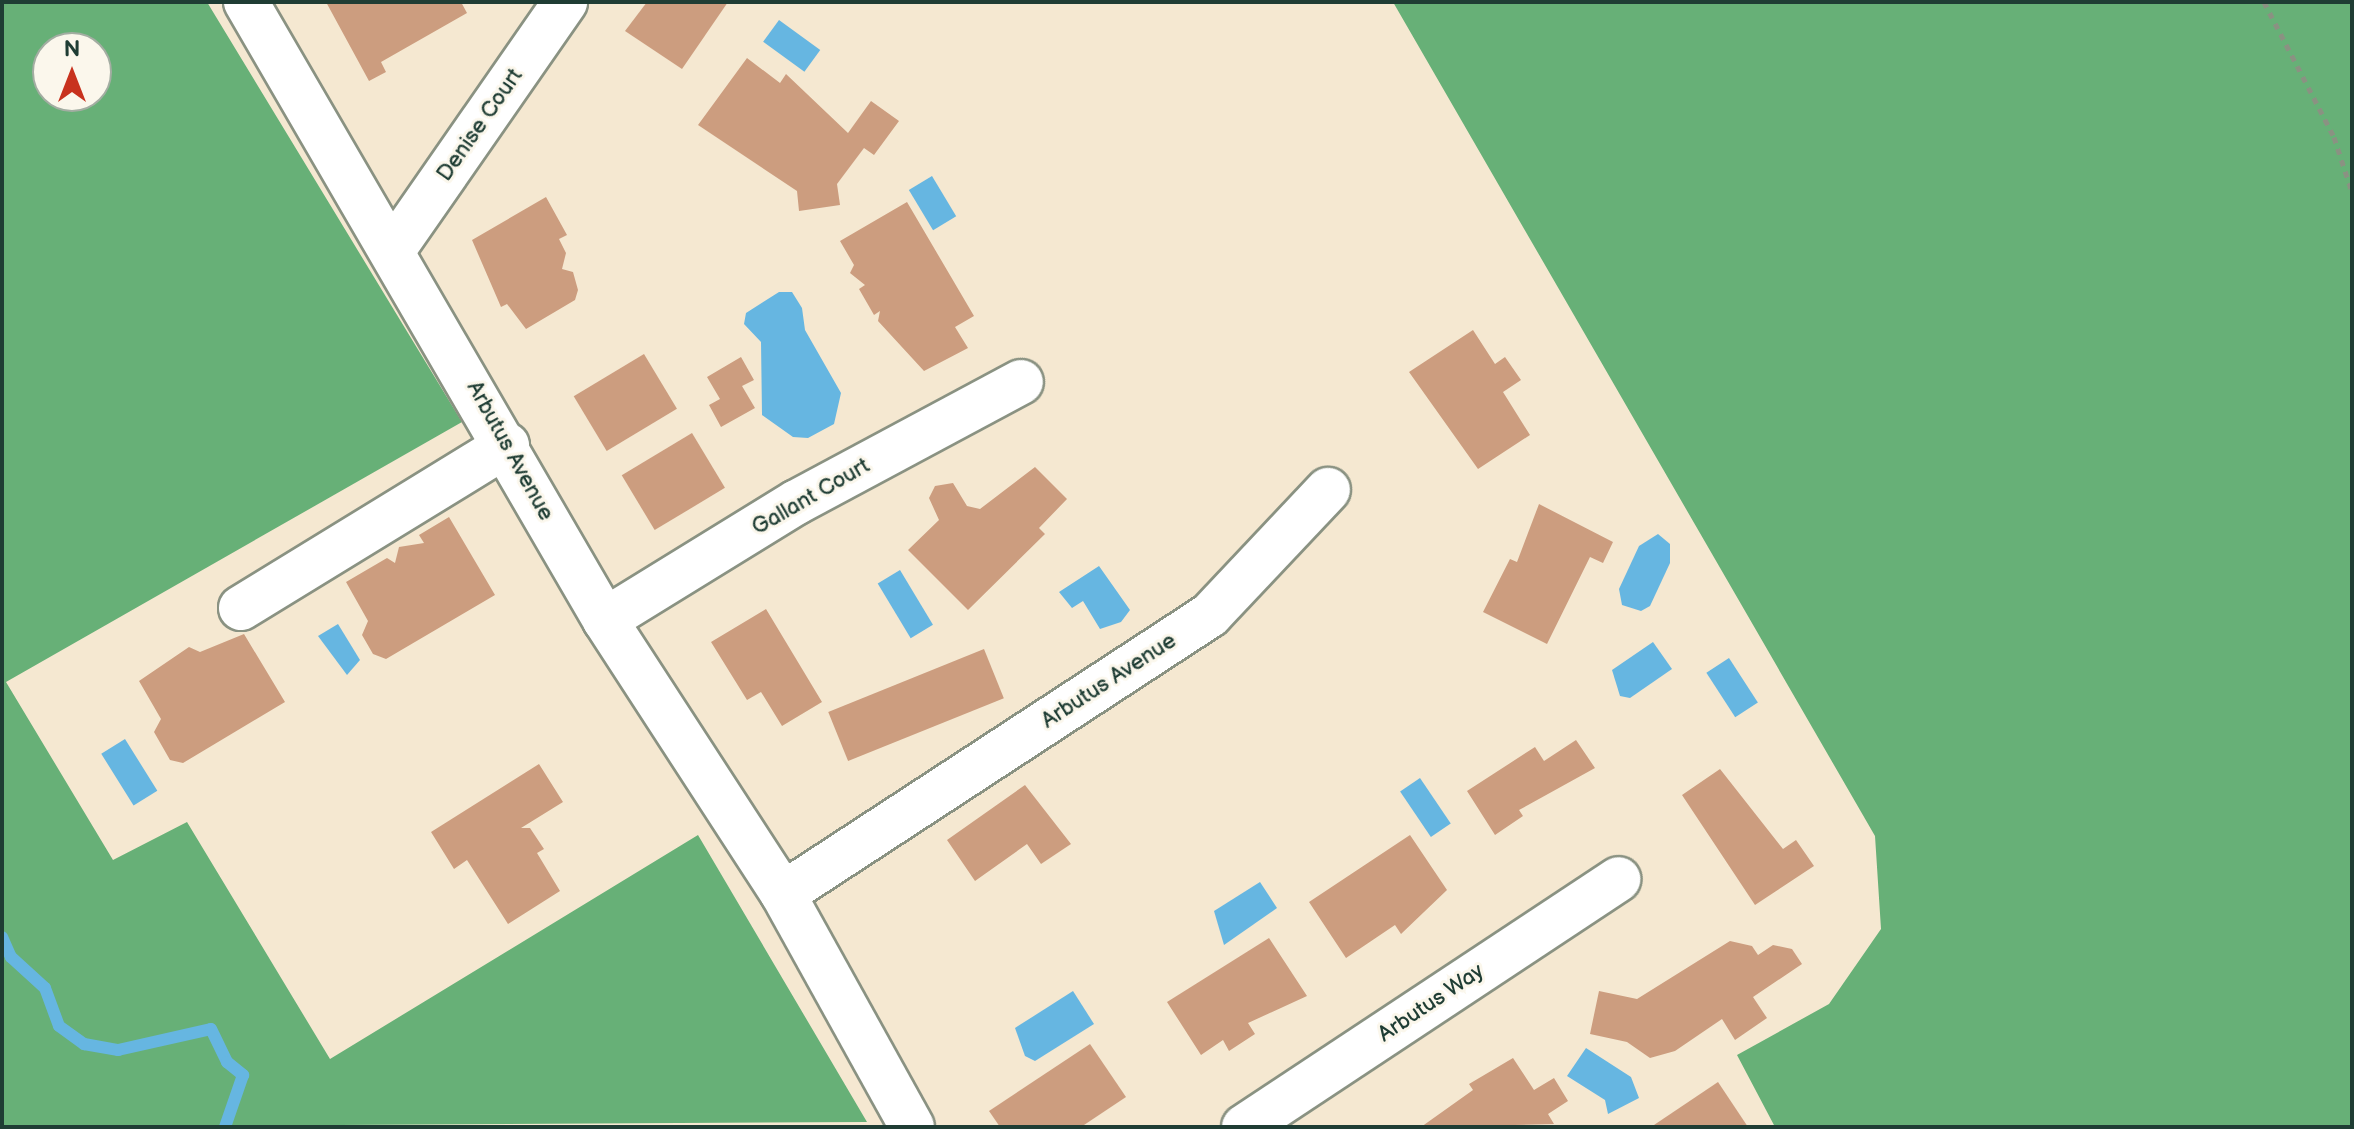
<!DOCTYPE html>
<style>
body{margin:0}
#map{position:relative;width:2354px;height:1129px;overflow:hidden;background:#f5e8d1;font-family:"Balsamiq Sans",sans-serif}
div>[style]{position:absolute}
.forest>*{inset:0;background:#67b077}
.water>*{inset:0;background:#66b6e1;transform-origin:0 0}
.stream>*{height:12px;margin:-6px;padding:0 6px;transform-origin:6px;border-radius:6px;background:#66b6e1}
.building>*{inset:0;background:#cc9d7f;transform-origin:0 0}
.path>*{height:5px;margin-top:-2.5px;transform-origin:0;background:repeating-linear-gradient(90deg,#8a9282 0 6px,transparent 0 12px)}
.roads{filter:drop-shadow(2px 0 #8a9282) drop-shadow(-2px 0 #8a9282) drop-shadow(0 2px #8a9282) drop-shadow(0 -2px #8a9282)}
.minor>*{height:44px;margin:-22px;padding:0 22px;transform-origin:22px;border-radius:22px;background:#fff}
span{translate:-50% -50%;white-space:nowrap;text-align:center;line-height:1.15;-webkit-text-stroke:6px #fbf7ec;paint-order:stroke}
.street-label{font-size:22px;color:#1f3d34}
.frame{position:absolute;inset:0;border:4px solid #1f3d34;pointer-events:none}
.north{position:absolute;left:32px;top:32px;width:80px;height:80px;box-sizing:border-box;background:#fbf7ec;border:2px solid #a3ada2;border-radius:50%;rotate:0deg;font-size:22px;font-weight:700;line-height:32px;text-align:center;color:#1f3d34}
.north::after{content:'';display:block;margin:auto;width:28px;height:36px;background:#c8321e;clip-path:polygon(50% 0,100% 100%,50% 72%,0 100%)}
</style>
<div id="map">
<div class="forest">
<i style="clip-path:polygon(evenodd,2px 2px,207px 2px,462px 422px,6px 682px,113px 860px,187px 822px,330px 1059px,698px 835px,867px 1122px,2px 1127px,2px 2px,48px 48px,96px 48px,96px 96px,48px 96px,48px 48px)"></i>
<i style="clip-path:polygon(1393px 2px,2352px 2px,2352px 1127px,1775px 1127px,1737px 1055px,1829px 1004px,1881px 929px,1875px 836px)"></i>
</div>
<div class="water">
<i style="left:779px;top:20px;width:51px;height:27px;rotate:36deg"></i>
<i style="left:932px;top:176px;width:47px;height:27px;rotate:59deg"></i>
<i style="clip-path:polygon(779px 292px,792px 292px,802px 308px,805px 330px,841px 393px,834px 424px,808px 438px,793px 437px,762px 415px,761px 342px,744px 324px,746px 313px)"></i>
<i style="clip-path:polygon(1658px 534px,1670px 544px,1670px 563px,1650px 606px,1641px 611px,1622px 605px,1619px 589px,1639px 546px)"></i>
<i style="clip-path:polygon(1099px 566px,1130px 610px,1121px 622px,1100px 629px,1083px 601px,1072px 608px,1059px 592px)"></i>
<i style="left:900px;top:570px;width:64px;height:26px;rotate:59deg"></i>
<i style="clip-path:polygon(338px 624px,360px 660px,347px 675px,318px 636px)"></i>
<i style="clip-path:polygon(1653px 642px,1672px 669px,1630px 698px,1620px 696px,1612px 670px)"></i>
<i style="left:1729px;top:658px;width:53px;height:27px;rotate:57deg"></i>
<i style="left:125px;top:739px;width:61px;height:28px;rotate:58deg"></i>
<i style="left:1420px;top:778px;width:55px;height:24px;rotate:56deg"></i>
<i style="clip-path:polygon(1260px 882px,1277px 908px,1224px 945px,1214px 911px)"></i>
<i style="clip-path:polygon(1073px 991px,1094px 1024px,1035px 1061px,1025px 1056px,1015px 1028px)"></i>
<i style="clip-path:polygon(1586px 1048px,1631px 1077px,1639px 1098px,1608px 1114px,1605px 1100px,1567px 1076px)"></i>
</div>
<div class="stream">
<i style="left:2px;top:937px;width:22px;rotate:66deg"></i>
<i style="left:11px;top:957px;width:46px;rotate:42.4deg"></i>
<i style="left:45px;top:988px;width:40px;rotate:69.8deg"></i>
<i style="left:59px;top:1026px;width:31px;rotate:36deg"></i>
<i style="left:84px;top:1044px;width:35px;rotate:10deg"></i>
<i style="left:118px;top:1050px;width:95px;rotate:-12.7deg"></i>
<i style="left:211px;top:1029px;width:37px;rotate:64deg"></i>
<i style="left:227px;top:1062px;width:21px;rotate:39deg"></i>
<i style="left:243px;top:1075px;width:55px;rotate:109.1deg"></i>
</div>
<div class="building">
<i style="clip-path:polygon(326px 2px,461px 2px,467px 13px,381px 62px,386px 72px,369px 81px)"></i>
<i style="clip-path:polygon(647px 2px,728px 2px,682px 69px,625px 31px)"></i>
<i style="clip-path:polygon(747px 58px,780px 83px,786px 74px,848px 133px,871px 101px,899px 121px,874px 155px,864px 148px,837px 184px,840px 205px,799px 211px,797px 191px,698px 125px)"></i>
<i style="clip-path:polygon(546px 197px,567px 235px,559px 239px,566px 253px,562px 269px,573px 272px,578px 290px,575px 300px,526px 329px,507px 304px,501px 307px,472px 240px)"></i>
<i style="clip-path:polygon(907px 202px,974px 316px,955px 327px,968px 348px,924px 371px,878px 321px,880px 311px,874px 315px,859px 289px,865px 285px,850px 273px,854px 265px,840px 241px)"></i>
<i style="clip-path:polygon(1473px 330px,1495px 364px,1505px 357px,1521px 380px,1503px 392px,1530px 435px,1478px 469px,1409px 372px)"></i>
<i style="left:644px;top:354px;width:64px;height:82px;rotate:59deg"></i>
<i style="clip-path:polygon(741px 357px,754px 380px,742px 386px,755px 408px,721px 427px,709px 405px,720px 399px,707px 377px)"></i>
<i style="left:692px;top:433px;width:64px;height:82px;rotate:59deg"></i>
<i style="clip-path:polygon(1035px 467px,1067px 499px,1039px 528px,1045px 534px,968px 610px,908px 550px,939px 520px,929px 498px,935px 486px,953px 483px,967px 506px,980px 509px)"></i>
<i style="clip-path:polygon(1539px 504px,1613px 542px,1603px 563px,1590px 557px,1547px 644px,1483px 612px,1510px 559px,1517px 562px)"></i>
<i style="clip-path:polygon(449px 517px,495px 595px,386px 659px,373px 654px,362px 635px,368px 621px,346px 582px,387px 558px,395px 563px,399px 547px,424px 543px,419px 535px)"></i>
<i style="clip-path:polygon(766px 609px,822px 702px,782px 726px,761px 692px,747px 700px,711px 642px)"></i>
<i style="clip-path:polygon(244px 634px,285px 702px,183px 763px,170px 760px,154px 732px,161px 719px,139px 681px,189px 647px,200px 652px)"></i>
<i style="left:984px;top:649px;width:53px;height:168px;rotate:68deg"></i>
<i style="clip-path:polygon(1576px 740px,1595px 768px,1519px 810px,1523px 816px,1495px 835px,1467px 791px,1535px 747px,1544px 761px)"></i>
<i style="clip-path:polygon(539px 764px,563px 802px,521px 828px,530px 828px,544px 849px,537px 853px,560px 891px,508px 924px,467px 860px,454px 869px,431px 832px)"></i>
<i style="clip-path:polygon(1720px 769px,1783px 849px,1796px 840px,1814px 866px,1755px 905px,1682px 795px)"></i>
<i style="clip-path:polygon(1025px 785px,1071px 844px,1041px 864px,1027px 844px,975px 881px,947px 840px)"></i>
<i style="clip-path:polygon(1410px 835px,1447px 890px,1401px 934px,1395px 925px,1346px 958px,1309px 902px)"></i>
<i style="clip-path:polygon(1269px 938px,1307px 996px,1248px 1023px,1255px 1034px,1229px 1051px,1223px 1040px,1201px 1055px,1167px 1002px)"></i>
<i style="clip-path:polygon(1730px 941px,1752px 946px,1758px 955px,1773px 945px,1792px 949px,1802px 964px,1753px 997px,1767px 1018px,1735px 1040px,1722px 1019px,1675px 1051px,1650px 1058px,1627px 1042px,1590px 1034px,1599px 991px,1637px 999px)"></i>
<i style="clip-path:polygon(1090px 1044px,1126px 1097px,1081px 1127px,1000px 1127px,989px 1111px)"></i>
<i style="clip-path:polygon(1513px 1058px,1534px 1090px,1554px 1078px,1568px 1101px,1548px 1114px,1554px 1124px,1421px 1127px,1473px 1090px,1469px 1084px)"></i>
<i style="clip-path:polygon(1718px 1082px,1748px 1127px,1651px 1127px)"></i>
</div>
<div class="path">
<i style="left:2264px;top:2px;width:152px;rotate:62.6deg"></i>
<i style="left:2334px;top:137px;width:58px;rotate:71.9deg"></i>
</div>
<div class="roads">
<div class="minor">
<i style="left:246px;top:2px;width:715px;rotate:59.85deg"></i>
<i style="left:605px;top:620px;width:327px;rotate:57deg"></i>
<i style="left:783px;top:894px;width:266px;rotate:61deg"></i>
<i style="left:395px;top:247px;width:298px;rotate:-55.2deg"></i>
<i style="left:241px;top:608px;width:312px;rotate:-31.5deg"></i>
<i style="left:605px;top:620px;width:225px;rotate:-31.6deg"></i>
<i style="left:797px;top:502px;width:254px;rotate:-28.2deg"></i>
<i style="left:783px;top:894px;width:510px;rotate:-33.16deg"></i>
<i style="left:1210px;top:615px;width:172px;rotate:-46.7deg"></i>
<i style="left:1244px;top:1127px;width:449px;rotate:-33.5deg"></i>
</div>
</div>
<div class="street-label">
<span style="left:480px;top:125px;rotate:-55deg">Denise Court</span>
<span style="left:510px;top:451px;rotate:61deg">Arbutus Avenue</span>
<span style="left:811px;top:497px;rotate:-30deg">Gallant Court</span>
<span style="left:1109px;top:681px;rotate:-33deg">Arbutus Avenue</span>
<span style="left:1431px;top:1003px;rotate:-34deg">Arbutus Way</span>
</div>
<div class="frame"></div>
<div class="north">N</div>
</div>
